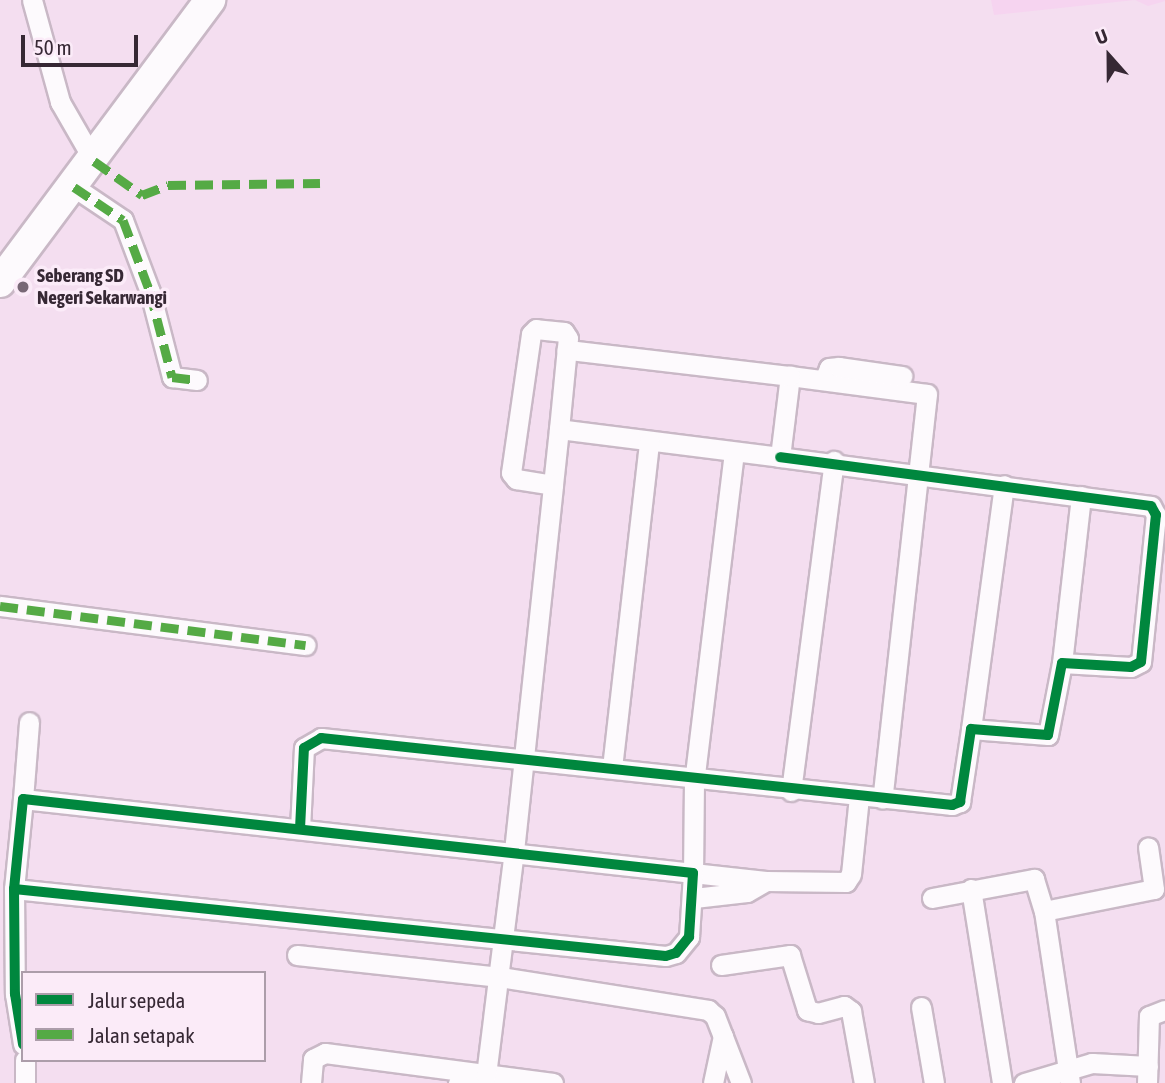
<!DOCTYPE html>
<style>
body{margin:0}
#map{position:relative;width:1165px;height:1083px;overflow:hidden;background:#f4def0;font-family:"Asap Condensed",sans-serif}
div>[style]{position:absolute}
.built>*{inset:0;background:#f6d4f0}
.roads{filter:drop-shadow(2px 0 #c9b8c6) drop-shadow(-2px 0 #c9b8c6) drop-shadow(0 2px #c9b8c6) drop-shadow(0 -2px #c9b8c6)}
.street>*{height:19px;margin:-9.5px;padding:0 9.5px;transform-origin:9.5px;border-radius:9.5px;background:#fdfafd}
.primary>*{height:30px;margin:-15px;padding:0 15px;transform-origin:15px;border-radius:15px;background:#fdfafd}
.quiet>*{height:9px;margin-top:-4.5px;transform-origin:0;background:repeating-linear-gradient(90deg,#55aa45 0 18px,transparent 0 27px)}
.cycleway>*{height:10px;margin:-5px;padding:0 5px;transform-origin:5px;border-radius:5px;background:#00873e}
.dots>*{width:19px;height:19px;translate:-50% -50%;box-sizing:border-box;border:4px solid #fbebf8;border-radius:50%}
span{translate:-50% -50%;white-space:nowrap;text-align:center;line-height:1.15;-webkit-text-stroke:7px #fbebf8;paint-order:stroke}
.poi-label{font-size:19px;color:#362834;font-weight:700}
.left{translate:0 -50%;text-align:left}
.legend{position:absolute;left:21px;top:971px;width:245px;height:91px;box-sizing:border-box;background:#fbebf8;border:2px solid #ac9daa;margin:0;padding:9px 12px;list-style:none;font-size:21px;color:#362834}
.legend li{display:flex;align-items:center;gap:14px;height:35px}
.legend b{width:35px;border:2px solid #ac9daa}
.north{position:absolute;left:1074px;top:21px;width:70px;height:70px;-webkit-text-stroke:5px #fbebf8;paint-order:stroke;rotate:339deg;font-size:19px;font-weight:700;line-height:28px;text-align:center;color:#362834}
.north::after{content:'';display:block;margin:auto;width:24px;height:32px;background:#362834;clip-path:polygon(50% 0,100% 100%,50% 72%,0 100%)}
.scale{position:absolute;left:21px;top:35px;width:117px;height:32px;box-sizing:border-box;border:4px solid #362834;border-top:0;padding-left:9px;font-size:21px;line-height:24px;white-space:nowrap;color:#362834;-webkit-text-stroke:5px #fbebf8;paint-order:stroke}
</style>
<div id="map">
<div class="built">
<i style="clip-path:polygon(991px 0,1165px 0,1165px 1px,1148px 6px,1135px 0,994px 15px)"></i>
</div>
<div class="roads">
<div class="street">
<i style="left:32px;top:0;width:106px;rotate:74.6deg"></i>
<i style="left:60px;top:102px;width:68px;rotate:60deg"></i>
<i style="left:74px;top:187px;width:59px;rotate:34deg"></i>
<i style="left:123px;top:220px;width:77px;rotate:69.4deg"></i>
<i style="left:150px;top:292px;width:88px;rotate:75.5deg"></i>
<i style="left:172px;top:377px;width:25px;rotate:7deg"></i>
<i style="left:790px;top:376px;width:138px;rotate:7.5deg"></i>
<i style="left:927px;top:394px;width:407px;rotate:96.3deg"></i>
<i style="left:824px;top:380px;width:13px;rotate:-67deg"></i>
<i style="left:829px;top:368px;width:10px;rotate:-6deg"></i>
<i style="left:839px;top:367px;width:64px;rotate:8.1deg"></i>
<i style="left:559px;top:429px;width:223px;rotate:7.2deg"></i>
<i style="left:780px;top:457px;width:82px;rotate:-83deg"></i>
<i style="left:790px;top:376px;width:225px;rotate:-173.3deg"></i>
<i style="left:734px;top:452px;width:331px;rotate:96.9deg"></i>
<i style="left:694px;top:781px;width:92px;rotate:90.6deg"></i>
<i style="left:693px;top:873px;width:73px;rotate:6.3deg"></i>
<i style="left:766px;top:881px;width:80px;rotate:0.7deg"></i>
<i style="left:846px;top:882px;width:9px;rotate:-58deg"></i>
<i style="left:851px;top:874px;width:77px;rotate:-84.1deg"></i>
<i style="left:0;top:606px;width:308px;rotate:7.3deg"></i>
<i style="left:1062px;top:663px;width:168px;rotate:-83.5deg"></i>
<i style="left:971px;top:729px;width:246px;rotate:-82.3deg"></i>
<i style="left:612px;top:768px;width:329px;rotate:-83.5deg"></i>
<i style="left:791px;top:791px;width:333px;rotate:-82.6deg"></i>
<i style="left:23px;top:799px;width:77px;rotate:-85.5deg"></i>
<i style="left:300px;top:829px;width:81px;rotate:-87.2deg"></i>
<i style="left:304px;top:748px;width:20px;rotate:-30deg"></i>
<i style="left:321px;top:738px;width:635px;rotate:6.06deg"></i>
<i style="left:952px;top:805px;width:9px;rotate:-21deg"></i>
<i style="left:960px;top:802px;width:74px;rotate:-81.4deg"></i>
<i style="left:971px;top:729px;width:77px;rotate:4.5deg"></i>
<i style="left:1048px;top:735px;width:73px;rotate:-79deg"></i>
<i style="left:1062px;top:663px;width:69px;rotate:3.3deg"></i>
<i style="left:1131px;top:667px;width:11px;rotate:-27deg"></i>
<i style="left:1141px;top:662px;width:148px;rotate:-84.2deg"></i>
<i style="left:1156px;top:515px;width:10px;rotate:-119deg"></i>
<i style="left:1151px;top:506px;width:374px;rotate:-172.5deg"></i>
<i style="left:14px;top:889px;width:655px;rotate:5.87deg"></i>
<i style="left:666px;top:956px;width:10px;rotate:-17deg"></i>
<i style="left:676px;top:953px;width:21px;rotate:-51deg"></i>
<i style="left:689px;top:937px;width:64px;rotate:-86.4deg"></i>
<i style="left:693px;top:873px;width:674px;rotate:-173.7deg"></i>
<i style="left:23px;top:799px;width:90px;rotate:95.7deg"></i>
<i style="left:14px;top:889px;width:105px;rotate:89.5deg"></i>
<i style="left:15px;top:994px;width:51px;rotate:80.9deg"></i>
<i style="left:971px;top:889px;width:196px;rotate:80.9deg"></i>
<i style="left:694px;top:898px;width:53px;rotate:-6.5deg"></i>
<i style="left:747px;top:892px;width:22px;rotate:-30deg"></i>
<i style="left:932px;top:898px;width:104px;rotate:-10.6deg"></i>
<i style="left:1034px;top:879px;width:34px;rotate:73deg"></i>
<i style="left:1044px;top:911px;width:174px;rotate:81.4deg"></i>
<i style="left:1044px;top:911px;width:112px;rotate:-11.3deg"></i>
<i style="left:1154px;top:889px;width:42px;rotate:-98.1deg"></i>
<i style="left:297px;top:955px;width:204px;rotate:6.2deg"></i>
<i style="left:500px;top:977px;width:211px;rotate:9deg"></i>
<i style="left:708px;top:1010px;width:9px;rotate:41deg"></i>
<i style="left:715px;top:1016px;width:72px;rotate:68.8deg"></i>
<i style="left:721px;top:965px;width:70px;rotate:-8.2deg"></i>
<i style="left:790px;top:955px;width:58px;rotate:72.8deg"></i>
<i style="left:807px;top:1010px;width:11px;rotate:15deg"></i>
<i style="left:818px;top:1013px;width:27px;rotate:-15deg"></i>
<i style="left:844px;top:1006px;width:9px;rotate:36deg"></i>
<i style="left:851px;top:1011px;width:73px;rotate:79.8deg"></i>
<i style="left:921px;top:1007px;width:77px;rotate:80.3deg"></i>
<i style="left:25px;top:1083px;width:23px;rotate:-90deg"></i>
<i style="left:311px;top:1083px;width:24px;rotate:-85deg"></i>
<i style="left:313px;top:1059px;width:13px;rotate:-27deg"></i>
<i style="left:325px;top:1053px;width:230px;rotate:7.5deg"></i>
<i style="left:458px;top:1083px;width:29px;rotate:-16deg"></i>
<i style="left:486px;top:1075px;width:226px;rotate:-82.9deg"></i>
<i style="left:514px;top:851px;width:368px;rotate:-83.9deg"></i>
<i style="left:553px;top:485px;width:56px;rotate:-83.9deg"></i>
<i style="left:559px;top:429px;width:91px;rotate:-84.4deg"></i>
<i style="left:568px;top:338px;width:7px;rotate:-124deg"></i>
<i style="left:564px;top:332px;width:28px;rotate:-174deg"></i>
<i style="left:536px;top:329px;width:7px;rotate:135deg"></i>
<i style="left:531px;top:334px;width:140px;rotate:98.2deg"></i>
<i style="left:511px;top:473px;width:8px;rotate:50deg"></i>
<i style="left:516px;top:479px;width:37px;rotate:9deg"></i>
<i style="left:713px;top:1083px;width:48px;rotate:-78deg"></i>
<i style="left:1024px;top:1083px;width:71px;rotate:-16.4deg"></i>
<i style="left:1092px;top:1063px;width:56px;rotate:3.1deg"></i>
<i style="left:1147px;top:1083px;width:67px;rotate:-88.3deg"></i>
<i style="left:1149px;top:1016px;width:17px;rotate:-21deg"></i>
</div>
<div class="primary">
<i style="left:0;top:282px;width:352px;rotate:-53.3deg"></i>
</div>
</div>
<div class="quiet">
<i style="left:94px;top:161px;width:59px;rotate:35.3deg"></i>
<i style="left:142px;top:195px;width:28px;rotate:-21deg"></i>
<i style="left:168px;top:185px;width:152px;rotate:-0.8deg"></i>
<i style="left:74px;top:187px;width:59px;rotate:34deg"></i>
<i style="left:123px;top:220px;width:77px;rotate:69.4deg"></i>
<i style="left:150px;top:292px;width:88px;rotate:75.5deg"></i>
<i style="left:172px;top:377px;width:25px;rotate:7deg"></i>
<i style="left:0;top:606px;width:308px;rotate:7.3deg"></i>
</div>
<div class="cycleway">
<i style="left:300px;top:829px;width:81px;rotate:-87.2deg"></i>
<i style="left:304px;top:748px;width:20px;rotate:-30deg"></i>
<i style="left:321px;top:738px;width:635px;rotate:6.06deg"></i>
<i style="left:952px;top:805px;width:9px;rotate:-21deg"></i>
<i style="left:960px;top:802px;width:74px;rotate:-81.4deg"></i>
<i style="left:971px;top:729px;width:77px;rotate:4.5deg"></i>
<i style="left:1048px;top:735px;width:73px;rotate:-79deg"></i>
<i style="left:1062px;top:663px;width:69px;rotate:3.3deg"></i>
<i style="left:1131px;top:667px;width:11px;rotate:-27deg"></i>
<i style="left:1141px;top:662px;width:148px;rotate:-84.2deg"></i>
<i style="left:1156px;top:515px;width:10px;rotate:-119deg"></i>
<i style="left:1151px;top:506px;width:374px;rotate:-172.5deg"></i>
<i style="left:14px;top:889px;width:655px;rotate:5.87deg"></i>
<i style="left:666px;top:956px;width:10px;rotate:-17deg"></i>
<i style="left:676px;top:953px;width:21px;rotate:-51deg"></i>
<i style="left:689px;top:937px;width:64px;rotate:-86.4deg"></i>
<i style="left:693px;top:873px;width:674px;rotate:-173.7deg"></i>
<i style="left:23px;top:799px;width:90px;rotate:95.7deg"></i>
<i style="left:14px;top:889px;width:105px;rotate:89.5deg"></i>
<i style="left:15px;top:994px;width:51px;rotate:80.9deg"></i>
</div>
<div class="dots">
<i style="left:23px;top:287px;background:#786876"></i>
</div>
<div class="poi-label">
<span class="left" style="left:37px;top:287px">Seberang SD<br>Negeri Sekarwangi</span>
</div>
<ul class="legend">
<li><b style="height:9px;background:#00873e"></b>Jalur sepeda</li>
<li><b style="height:9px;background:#55aa45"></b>Jalan setapak</li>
</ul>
<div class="north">U</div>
<div class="scale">50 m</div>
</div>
